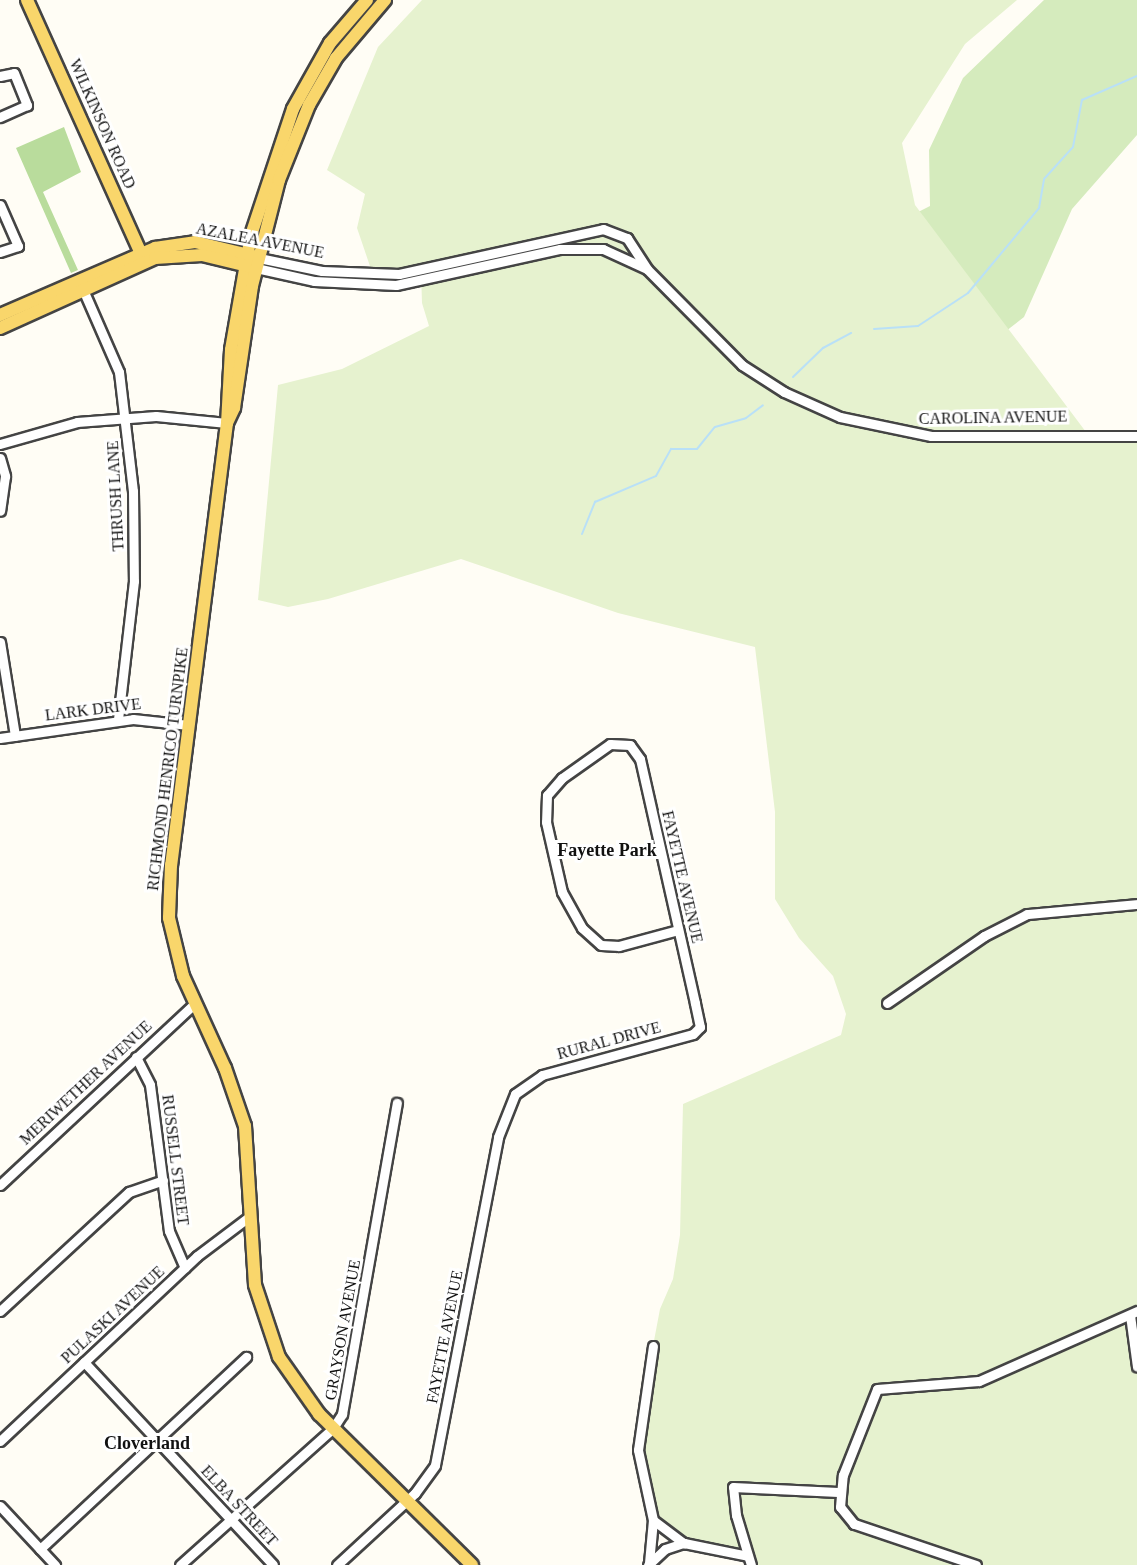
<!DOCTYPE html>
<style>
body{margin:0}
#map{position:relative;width:1137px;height:1565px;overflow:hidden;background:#fffdf5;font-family:Georgia,serif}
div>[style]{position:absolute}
.green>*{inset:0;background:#d5ebbd}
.forest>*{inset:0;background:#b9dc9c}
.pitch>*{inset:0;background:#e6f2cf}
.stream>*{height:2px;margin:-1px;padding:0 1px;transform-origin:1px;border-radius:1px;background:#b9e0f7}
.roads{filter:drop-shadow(2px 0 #444) drop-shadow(-2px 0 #444) drop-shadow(0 2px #444) drop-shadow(0 -2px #444)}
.minor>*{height:9px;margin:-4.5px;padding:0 4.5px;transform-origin:4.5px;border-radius:4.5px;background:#fff}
.major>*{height:12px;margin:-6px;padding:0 6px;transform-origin:6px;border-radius:6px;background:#f9d66b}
span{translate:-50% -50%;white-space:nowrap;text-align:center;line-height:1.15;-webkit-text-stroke:6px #fff;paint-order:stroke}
.street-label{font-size:16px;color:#111}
.neighbourhood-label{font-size:18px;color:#111;font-weight:700}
</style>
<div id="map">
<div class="green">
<i style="clip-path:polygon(1044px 0,1137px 0,1137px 135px,1072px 209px,1024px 317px,939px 383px,859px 242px,930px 206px,929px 150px,963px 78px)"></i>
</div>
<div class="forest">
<i style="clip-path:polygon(64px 127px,81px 172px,43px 192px,78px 270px,71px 273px,16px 148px)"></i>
</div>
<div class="pitch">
<i style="clip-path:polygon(422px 0,1017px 0,965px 44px,902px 143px,915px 205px,1086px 432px,1137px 436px,1137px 1565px,751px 1565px,748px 1555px,686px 1543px,653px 1520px,638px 1450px,653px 1346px,660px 1309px,673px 1279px,680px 1235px,683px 1104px,841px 1035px,846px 1014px,833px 976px,799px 938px,775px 899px,775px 812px,755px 647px,618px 613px,461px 559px,328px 599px,288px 607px,258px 600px,278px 385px,342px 369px,429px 326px,422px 303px,421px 272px,373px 275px,357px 228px,365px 194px,327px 170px,378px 47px)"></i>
</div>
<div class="stream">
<i style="left:874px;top:329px;width:44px;rotate:-3.9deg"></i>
<i style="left:918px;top:326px;width:60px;rotate:-33.4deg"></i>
<i style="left:968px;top:293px;width:111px;rotate:-50.1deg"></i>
<i style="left:1039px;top:208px;width:29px;rotate:-80deg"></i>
<i style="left:1044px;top:179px;width:43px;rotate:-47.8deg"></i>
<i style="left:1073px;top:147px;width:48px;rotate:-79.2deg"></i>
<i style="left:1082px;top:100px;width:60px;rotate:-23.6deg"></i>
<i style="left:793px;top:377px;width:42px;rotate:-44deg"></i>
<i style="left:823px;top:348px;width:32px;rotate:-28deg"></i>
<i style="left:582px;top:534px;width:35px;rotate:-68deg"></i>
<i style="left:595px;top:502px;width:66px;rotate:-23.1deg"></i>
<i style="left:656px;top:476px;width:31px;rotate:-61deg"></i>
<i style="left:671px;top:449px;width:26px"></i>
<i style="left:697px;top:449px;width:28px;rotate:-51deg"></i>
<i style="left:715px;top:427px;width:32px;rotate:-16deg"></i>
<i style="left:746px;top:418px;width:21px;rotate:-37deg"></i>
</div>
<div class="roads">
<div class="minor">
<i style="left:0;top:76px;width:14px;rotate:-12deg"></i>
<i style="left:14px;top:73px;width:35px;rotate:68deg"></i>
<i style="left:27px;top:105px;width:30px;rotate:156deg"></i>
<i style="left:0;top:205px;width:45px;rotate:66.3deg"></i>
<i style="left:18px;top:246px;width:19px;rotate:162deg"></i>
<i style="left:259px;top:258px;width:64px;rotate:11.7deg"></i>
<i style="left:322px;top:271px;width:77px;rotate:2.2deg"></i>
<i style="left:399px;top:274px;width:209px;rotate:-12.4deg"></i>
<i style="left:603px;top:229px;width:26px;rotate:21deg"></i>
<i style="left:627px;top:238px;width:37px;rotate:57deg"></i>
<i style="left:256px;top:268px;width:59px;rotate:12.6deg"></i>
<i style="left:314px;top:281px;width:82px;rotate:2.8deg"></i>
<i style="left:396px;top:285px;width:168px;rotate:-12.4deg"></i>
<i style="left:560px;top:249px;width:43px"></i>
<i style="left:603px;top:249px;width:48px;rotate:24.4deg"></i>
<i style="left:647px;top:269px;width:135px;rotate:45.3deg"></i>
<i style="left:742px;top:365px;width:50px;rotate:32.7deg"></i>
<i style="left:784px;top:392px;width:61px;rotate:24.1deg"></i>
<i style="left:840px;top:417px;width:93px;rotate:11.8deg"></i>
<i style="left:931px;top:436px;width:206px"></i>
<i style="left:81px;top:285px;width:95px;rotate:66.4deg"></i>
<i style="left:119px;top:372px;width:120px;rotate:83.3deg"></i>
<i style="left:133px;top:491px;width:90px;rotate:89.4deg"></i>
<i style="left:134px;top:581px;width:140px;rotate:96.6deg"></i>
<i style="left:0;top:444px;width:80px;rotate:-15.9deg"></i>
<i style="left:77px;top:422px;width:79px;rotate:-4.3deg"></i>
<i style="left:156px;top:416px;width:71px;rotate:5.6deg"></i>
<i style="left:0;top:458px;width:19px;rotate:74deg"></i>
<i style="left:5px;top:476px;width:35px;rotate:98deg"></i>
<i style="left:0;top:642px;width:95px;rotate:80.9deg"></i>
<i style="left:0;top:738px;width:134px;rotate:-8.1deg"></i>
<i style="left:133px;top:719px;width:56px;rotate:6.1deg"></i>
<i style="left:887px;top:1003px;width:118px;rotate:-34.6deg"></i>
<i style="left:984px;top:936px;width:48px;rotate:-27.1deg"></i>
<i style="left:1027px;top:914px;width:110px;rotate:-5.2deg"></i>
<i style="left:136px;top:1057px;width:31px;rotate:63deg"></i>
<i style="left:150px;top:1085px;width:147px;rotate:82.6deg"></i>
<i style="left:169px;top:1231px;width:40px;rotate:66.6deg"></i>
<i style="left:0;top:1185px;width:265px;rotate:-43deg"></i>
<i style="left:0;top:1311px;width:176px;rotate:-42.7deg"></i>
<i style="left:129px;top:1192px;width:36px;rotate:-19deg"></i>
<i style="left:1130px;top:1315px;width:52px;rotate:82.3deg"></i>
<i style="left:84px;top:1362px;width:277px;rotate:47deg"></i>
<i style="left:0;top:1441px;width:270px;rotate:-43.2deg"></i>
<i style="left:197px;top:1256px;width:66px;rotate:-37deg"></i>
<i style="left:0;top:1506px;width:81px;rotate:47deg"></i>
<i style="left:653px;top:1520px;width:39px;rotate:37deg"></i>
<i style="left:40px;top:1549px;width:282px;rotate:-43deg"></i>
<i style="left:649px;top:1563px;width:43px;rotate:-84.7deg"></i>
<i style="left:653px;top:1520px;width:72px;rotate:-102.1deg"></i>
<i style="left:638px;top:1450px;width:105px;rotate:-81.8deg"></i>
<i style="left:180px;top:1565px;width:205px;rotate:-41.8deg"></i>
<i style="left:333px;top:1428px;width:17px;rotate:-57deg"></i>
<i style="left:342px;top:1414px;width:316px;rotate:-80deg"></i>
<i style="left:337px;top:1565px;width:106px;rotate:-42.7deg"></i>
<i style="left:415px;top:1493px;width:34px;rotate:-54deg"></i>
<i style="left:435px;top:1465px;width:334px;rotate:-79.1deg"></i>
<i style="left:498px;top:1137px;width:46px;rotate:-68.4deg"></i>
<i style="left:515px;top:1094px;width:33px;rotate:-35deg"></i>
<i style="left:542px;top:1075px;width:156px;rotate:-15.2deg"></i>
<i style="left:693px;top:1034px;width:10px;rotate:-45deg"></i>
<i style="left:700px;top:1027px;width:25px;rotate:-102deg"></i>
<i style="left:695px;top:1003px;width:250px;rotate:-102.7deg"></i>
<i style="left:640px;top:759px;width:17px;rotate:-126deg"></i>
<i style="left:630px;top:745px;width:20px;rotate:-177deg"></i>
<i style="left:610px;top:744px;width:59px;rotate:144.7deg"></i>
<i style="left:562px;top:778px;width:23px;rotate:131deg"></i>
<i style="left:547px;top:795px;width:27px;rotate:92deg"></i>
<i style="left:546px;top:822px;width:72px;rotate:77.1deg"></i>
<i style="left:562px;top:892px;width:41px;rotate:60.9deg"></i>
<i style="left:582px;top:928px;width:25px;rotate:42deg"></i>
<i style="left:601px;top:945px;width:18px;rotate:3deg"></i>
<i style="left:619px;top:946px;width:61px;rotate:-15.2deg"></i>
<i style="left:648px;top:1565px;width:23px;rotate:-43deg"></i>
<i style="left:665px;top:1549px;width:20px;rotate:-18deg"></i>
<i style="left:684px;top:1543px;width:65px;rotate:11.5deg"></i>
<i style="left:751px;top:1565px;width:52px;rotate:-106.7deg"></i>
<i style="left:736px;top:1515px;width:28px;rotate:-96deg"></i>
<i style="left:733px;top:1487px;width:105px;rotate:2.7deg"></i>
<i style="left:976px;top:1565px;width:129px;rotate:-161.4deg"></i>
<i style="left:854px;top:1524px;width:22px;rotate:-129deg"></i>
<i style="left:840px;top:1507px;width:32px;rotate:-85deg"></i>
<i style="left:843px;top:1475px;width:92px;rotate:-68.4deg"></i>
<i style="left:877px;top:1389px;width:102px;rotate:-4.5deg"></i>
<i style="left:979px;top:1381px;width:173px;rotate:-23.9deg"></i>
</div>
<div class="major">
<i style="left:27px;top:0;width:287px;rotate:65.8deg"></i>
<i style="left:367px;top:0;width:57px;rotate:130.7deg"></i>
<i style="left:330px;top:43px;width:76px;rotate:119.3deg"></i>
<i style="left:293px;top:109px;width:133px;rotate:108.4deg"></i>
<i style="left:251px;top:235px;width:117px;rotate:99.9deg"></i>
<i style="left:231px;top:350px;width:73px;rotate:93.1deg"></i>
<i style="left:227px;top:423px;width:446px;rotate:97.2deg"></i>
<i style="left:171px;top:865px;width:53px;rotate:92.2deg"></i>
<i style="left:169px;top:918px;width:60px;rotate:76.4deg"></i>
<i style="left:183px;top:976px;width:101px;rotate:65.5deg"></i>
<i style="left:225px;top:1068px;width:61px;rotate:71deg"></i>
<i style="left:245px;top:1126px;width:159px;rotate:86.4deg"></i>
<i style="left:255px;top:1285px;width:76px;rotate:71.6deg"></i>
<i style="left:279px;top:1357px;width:70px;rotate:54.9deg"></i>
<i style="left:319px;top:1414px;width:215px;rotate:44.6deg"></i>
<i style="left:0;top:315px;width:169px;rotate:-23.4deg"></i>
<i style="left:155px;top:248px;width:40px;rotate:-8.5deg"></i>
<i style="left:195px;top:242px;width:60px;rotate:13.6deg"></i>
<i style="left:0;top:328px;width:170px;rotate:-24.3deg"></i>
<i style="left:155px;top:258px;width:47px;rotate:-3.7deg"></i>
<i style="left:202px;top:255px;width:51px;rotate:13.5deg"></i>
<i style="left:227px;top:423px;width:17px;rotate:-65deg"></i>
<i style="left:234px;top:408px;width:123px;rotate:-81.6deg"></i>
<i style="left:252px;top:286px;width:109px;rotate:-75.7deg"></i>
<i style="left:279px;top:180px;width:81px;rotate:-68.2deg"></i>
<i style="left:309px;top:105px;width:54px;rotate:-60.1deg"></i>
<i style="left:336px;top:58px;width:76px;rotate:-49.8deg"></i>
</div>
</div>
<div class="street-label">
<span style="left:102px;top:124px;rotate:66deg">WILKINSON ROAD</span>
<span style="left:260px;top:241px;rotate:11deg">AZALEA AVENUE</span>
<span style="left:993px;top:418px;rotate:-1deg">CAROLINA AVENUE</span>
<span style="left:116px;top:496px;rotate:-93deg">THRUSH LANE</span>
<span style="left:93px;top:710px;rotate:-7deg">LARK DRIVE</span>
<span style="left:168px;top:769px;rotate:-83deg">RICHMOND HENRICO TURNPIKE</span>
<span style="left:682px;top:877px;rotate:77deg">FAYETTE AVENUE</span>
<span style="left:609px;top:1041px;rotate:-15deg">RURAL DRIVE</span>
<span style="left:86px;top:1083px;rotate:-43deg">MERIWETHER AVENUE</span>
<span style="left:175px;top:1160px;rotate:83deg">RUSSELL STREET</span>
<span style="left:113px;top:1315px;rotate:-43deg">PULASKI AVENUE</span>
<span style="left:343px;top:1330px;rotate:-80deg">GRAYSON AVENUE</span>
<span style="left:445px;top:1337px;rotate:-79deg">FAYETTE AVENUE</span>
<span style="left:239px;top:1506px;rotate:47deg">ELBA STREET</span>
</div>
<div class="neighbourhood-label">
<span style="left:607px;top:850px">Fayette Park</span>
<span style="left:147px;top:1443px">Cloverland</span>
</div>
</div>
